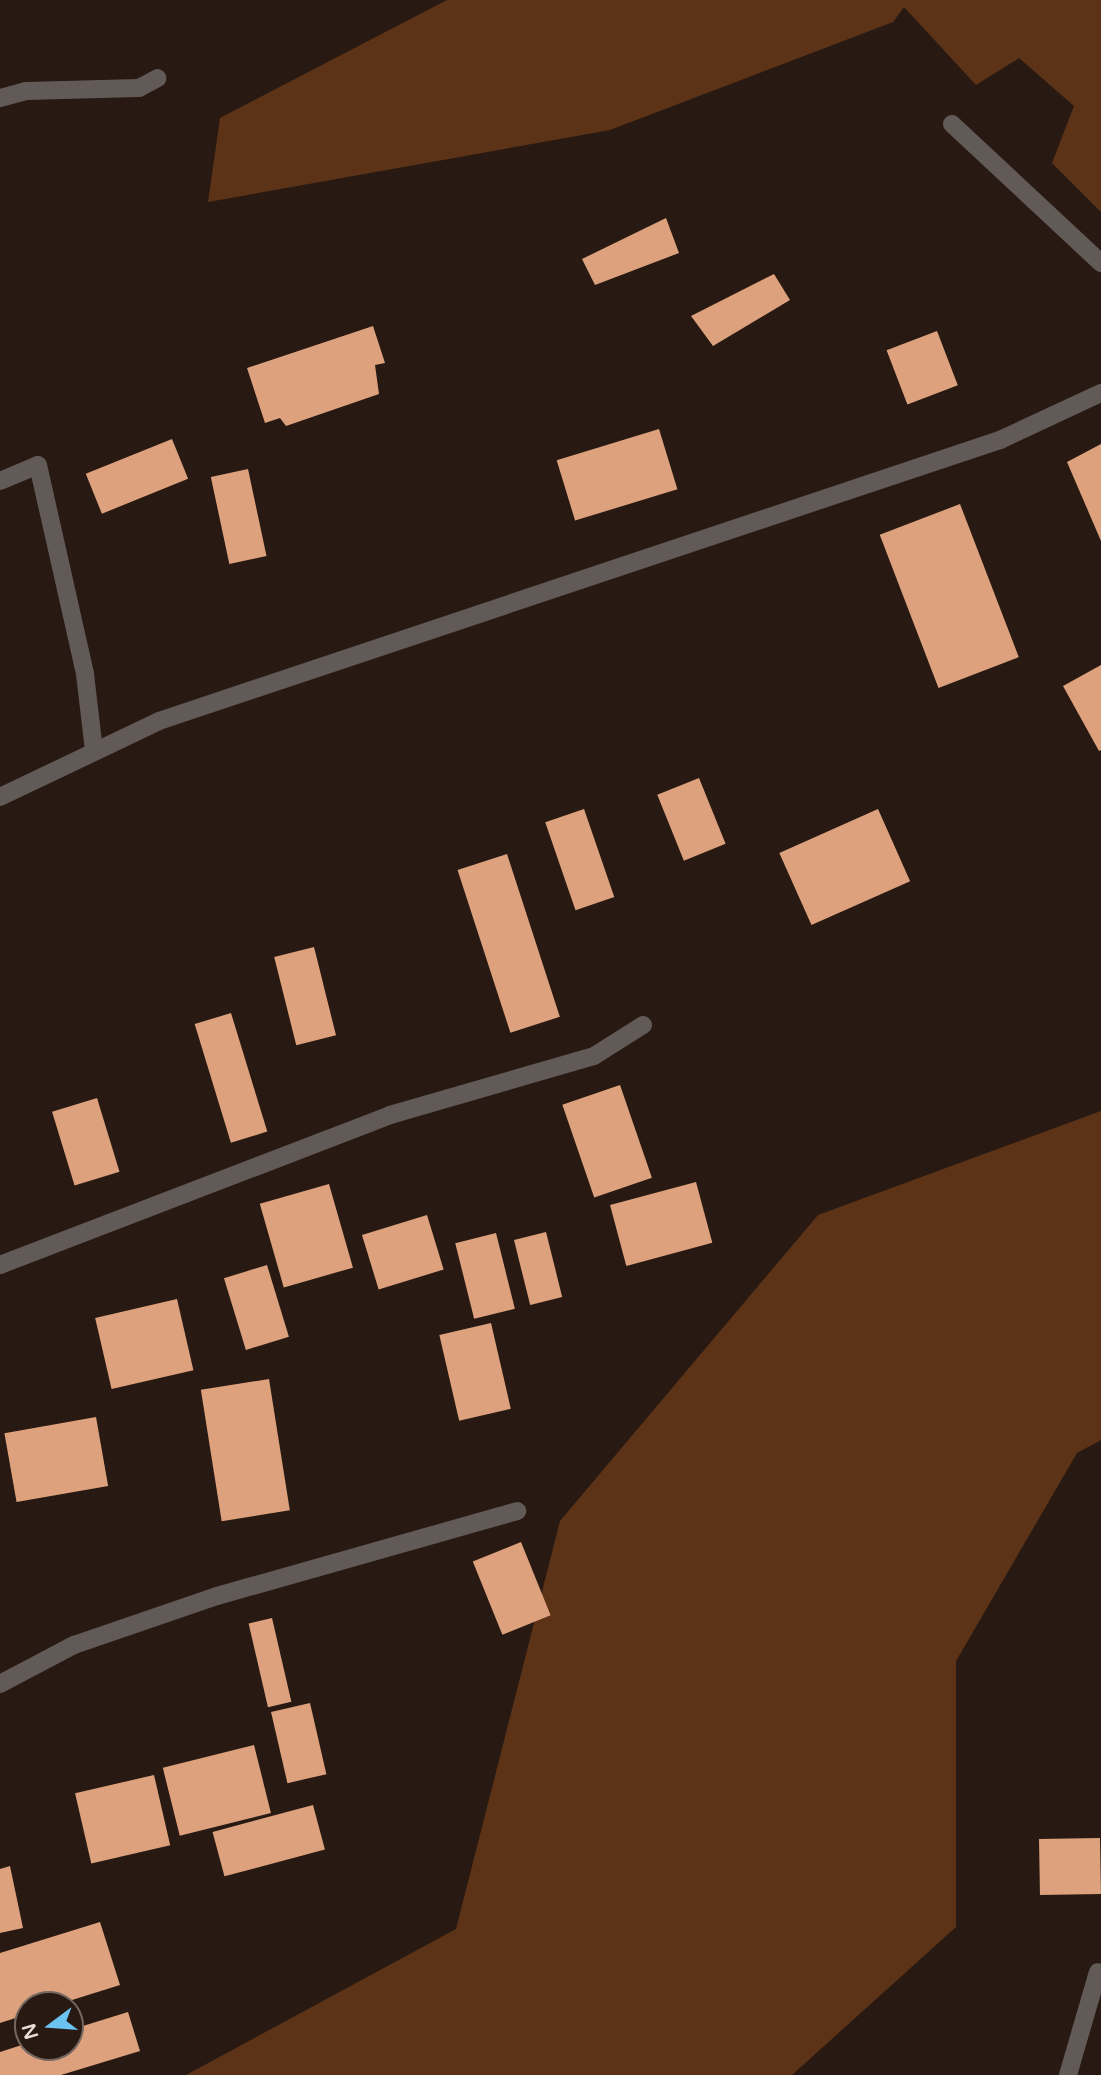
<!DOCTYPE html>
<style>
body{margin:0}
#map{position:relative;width:1101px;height:2075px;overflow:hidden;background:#281a12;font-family:"Varela Round",sans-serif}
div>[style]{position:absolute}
.green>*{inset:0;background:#5c3316}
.building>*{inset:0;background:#dda27d;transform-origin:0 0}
.street>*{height:18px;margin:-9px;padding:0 9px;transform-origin:9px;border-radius:9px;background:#625a56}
span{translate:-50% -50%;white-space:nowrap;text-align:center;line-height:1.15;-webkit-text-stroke:7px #281a12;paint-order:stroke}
.north{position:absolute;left:14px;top:1991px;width:70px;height:70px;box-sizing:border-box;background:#281a12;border:2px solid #756861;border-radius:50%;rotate:254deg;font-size:19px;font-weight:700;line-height:28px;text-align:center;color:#e8ded8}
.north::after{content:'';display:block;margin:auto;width:24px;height:32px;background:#6ac3f1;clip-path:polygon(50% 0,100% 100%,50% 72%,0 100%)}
</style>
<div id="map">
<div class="green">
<i style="clip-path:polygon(447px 0,1101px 0,1101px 212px,1052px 163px,1074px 106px,1019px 58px,976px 85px,904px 7px,893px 22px,610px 130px,208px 202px,220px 118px)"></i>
<i style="clip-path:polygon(1101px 1111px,1101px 1440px,1077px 1453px,956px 1661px,956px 1927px,792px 2075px,186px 2075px,456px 1929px,560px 1521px,818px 1215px)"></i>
</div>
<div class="building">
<i style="clip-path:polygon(666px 218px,679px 253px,595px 285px,582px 259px)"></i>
<i style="clip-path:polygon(774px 274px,790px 300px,713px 346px,691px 316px)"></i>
<i style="clip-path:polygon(373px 326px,385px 363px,375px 365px,379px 394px,286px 426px,280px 418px,265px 423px,247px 368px)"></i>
<i style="left:937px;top:331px;width:58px;height:54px;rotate:69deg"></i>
<i style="left:659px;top:429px;width:63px;height:107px;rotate:73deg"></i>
<i style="left:172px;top:439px;width:43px;height:93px;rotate:68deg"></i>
<i style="clip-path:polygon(1101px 444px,1101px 541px,1067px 462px)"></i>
<i style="left:248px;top:469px;width:89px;height:38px;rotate:78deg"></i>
<i style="left:960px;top:504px;width:164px;height:86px;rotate:69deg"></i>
<i style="clip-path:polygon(1101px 665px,1101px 750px,1099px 751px,1063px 686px)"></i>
<i style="left:699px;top:778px;width:71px;height:45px;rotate:68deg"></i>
<i style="left:584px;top:809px;width:93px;height:41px;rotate:71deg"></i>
<i style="left:878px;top:809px;width:79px;height:108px;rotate:66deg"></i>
<i style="left:507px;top:854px;width:171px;height:52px;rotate:72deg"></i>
<i style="left:314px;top:947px;width:91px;height:41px;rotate:76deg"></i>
<i style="left:231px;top:1013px;width:124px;height:38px;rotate:73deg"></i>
<i style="left:620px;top:1085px;width:98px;height:61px;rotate:71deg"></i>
<i style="left:97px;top:1098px;width:77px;height:47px;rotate:73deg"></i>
<i style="left:696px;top:1182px;width:63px;height:89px;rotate:75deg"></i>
<i style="left:329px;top:1184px;width:87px;height:72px;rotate:74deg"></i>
<i style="left:427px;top:1215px;width:57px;height:68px;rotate:73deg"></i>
<i style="left:546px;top:1232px;width:67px;height:33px;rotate:76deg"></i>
<i style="left:496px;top:1233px;width:78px;height:42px;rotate:76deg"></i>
<i style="left:267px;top:1265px;width:75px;height:45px;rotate:73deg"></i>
<i style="left:177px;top:1299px;width:73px;height:84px;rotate:77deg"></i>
<i style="left:491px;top:1323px;width:88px;height:53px;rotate:77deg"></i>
<i style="left:269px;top:1379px;width:133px;height:69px;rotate:81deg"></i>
<i style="left:96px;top:1417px;width:70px;height:93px;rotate:80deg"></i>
<i style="left:521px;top:1542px;width:79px;height:52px;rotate:68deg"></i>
<i style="left:272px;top:1618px;width:86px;height:24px;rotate:77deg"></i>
<i style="left:310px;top:1703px;width:73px;height:40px;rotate:77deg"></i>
<i style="left:254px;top:1745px;width:70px;height:94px;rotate:76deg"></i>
<i style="left:154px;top:1775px;width:72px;height:81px;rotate:77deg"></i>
<i style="left:313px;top:1805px;width:46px;height:104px;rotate:75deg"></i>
<i style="left:1100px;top:1838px;width:56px;height:61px;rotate:89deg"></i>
<i style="clip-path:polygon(10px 1866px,23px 1928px,0 1933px,0 1869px)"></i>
<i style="clip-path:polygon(100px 1922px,120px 1985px,56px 2005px,28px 2005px,28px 2014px,0 2023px,0 1953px)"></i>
<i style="clip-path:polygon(128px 2012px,140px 2051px,61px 2075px,0 2075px,0 2052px,28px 2043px,70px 2047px,70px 2030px)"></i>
</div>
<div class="street">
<i style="left:0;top:98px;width:27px;rotate:-15deg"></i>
<i style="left:26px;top:91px;width:113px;rotate:-1.5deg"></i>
<i style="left:139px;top:88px;width:21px;rotate:-28deg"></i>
<i style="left:952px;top:124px;width:204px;rotate:43deg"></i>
<i style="left:0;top:481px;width:41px;rotate:-22.8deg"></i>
<i style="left:38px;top:465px;width:214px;rotate:77.3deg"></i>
<i style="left:85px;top:674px;width:78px;rotate:83.3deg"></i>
<i style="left:0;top:797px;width:176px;rotate:-25.5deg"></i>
<i style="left:159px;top:721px;width:887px;rotate:-18.48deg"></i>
<i style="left:1000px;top:440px;width:111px;rotate:-25deg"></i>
<i style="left:0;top:1265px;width:418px;rotate:-21deg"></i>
<i style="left:390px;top:1115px;width:212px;rotate:-16.1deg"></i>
<i style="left:594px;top:1056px;width:58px;rotate:-32.3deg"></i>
<i style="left:0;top:1684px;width:84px;rotate:-27.8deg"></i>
<i style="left:74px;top:1645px;width:151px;rotate:-18.9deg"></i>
<i style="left:217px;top:1596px;width:312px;rotate:-15.8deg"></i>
<i style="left:1068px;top:2075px;width:107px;rotate:-73.8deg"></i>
</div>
<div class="north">N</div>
</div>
